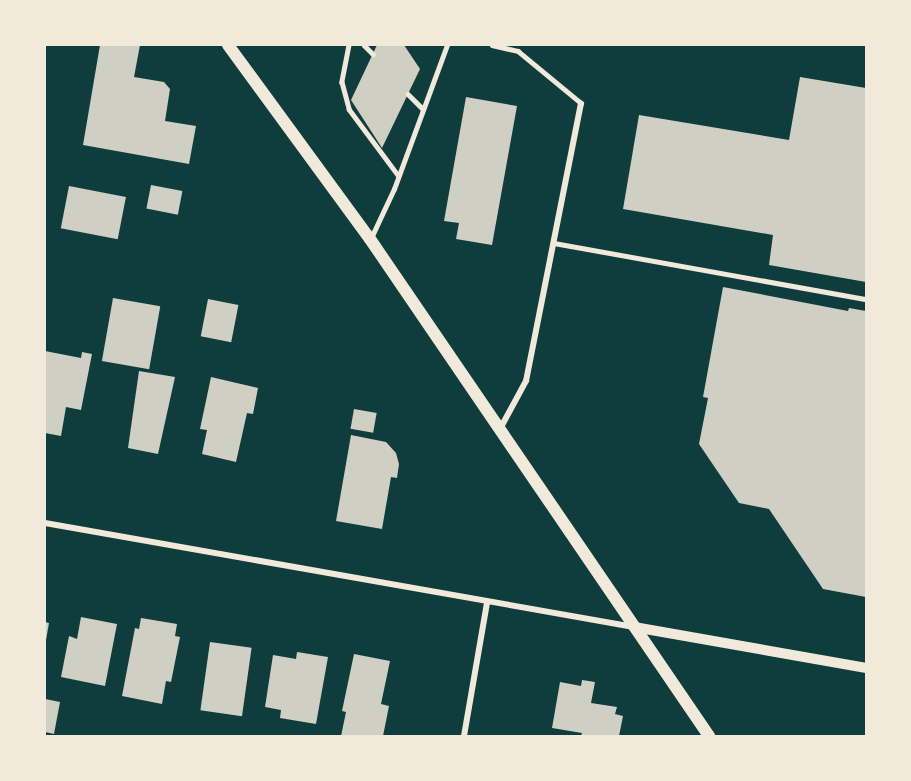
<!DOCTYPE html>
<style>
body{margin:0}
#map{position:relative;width:911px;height:781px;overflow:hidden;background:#0f3d3e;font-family:"Varela Round",sans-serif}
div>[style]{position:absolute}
.building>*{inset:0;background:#cfcfc3;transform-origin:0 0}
.service>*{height:4.5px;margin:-2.25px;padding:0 2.25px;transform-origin:2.25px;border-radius:2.25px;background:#f1e9da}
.minor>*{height:6px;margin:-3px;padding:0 3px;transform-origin:3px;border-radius:3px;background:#f1e9da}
.tertiary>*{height:10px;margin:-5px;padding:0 5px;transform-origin:5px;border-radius:5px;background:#f1e9da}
.secondary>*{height:12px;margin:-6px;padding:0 6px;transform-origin:6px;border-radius:6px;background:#f1e9da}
span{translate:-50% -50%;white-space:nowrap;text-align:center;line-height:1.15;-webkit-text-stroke:6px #f1e9da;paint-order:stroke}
.frame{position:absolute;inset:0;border:46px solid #f1e9da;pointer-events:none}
</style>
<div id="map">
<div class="building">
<i style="clip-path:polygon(100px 45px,140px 45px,134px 77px,164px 82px,170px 89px,165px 121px,196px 126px,189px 164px,83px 145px)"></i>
<i style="clip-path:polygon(377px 45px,404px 45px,420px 69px,382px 148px,351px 100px)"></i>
<i style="clip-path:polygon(800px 77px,866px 88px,866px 282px,769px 265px,773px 235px,623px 209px,639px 115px,789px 140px)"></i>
<i style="clip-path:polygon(466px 97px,517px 106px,492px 245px,456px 239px,459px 223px,444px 221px)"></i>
<i style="left:151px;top:185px;width:32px;height:24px;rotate:11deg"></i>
<i style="left:69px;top:186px;width:58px;height:43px;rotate:11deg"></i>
<i style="clip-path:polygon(723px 287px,848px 311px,849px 308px,866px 311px,866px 597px,823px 589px,769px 509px,739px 503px,699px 444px,708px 398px,703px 397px)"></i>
<i style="left:113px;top:298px;width:48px;height:64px;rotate:10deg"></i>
<i style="left:208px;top:299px;width:31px;height:38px;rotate:11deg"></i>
<i style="clip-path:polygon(45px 351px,81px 358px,82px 352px,92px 354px,81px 410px,66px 407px,61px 436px,45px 433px)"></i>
<i style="clip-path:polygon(139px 371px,175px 377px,158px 454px,128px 448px)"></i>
<i style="clip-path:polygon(211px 377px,258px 388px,253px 414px,247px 413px,236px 462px,202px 454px,207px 430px,200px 429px)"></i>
<i style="left:354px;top:409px;width:23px;height:20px;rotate:10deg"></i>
<i style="clip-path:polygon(351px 435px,386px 442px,396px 453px,399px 464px,397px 478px,391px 477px,382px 529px,336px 521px)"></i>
<i style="clip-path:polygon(81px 617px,117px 624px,105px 686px,61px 677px,69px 636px,77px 639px)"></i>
<i style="clip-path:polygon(141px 618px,177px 624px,175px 636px,180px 637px,171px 682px,166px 681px,162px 704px,122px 696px,135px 628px,139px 629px)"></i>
<i style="clip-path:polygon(45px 622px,49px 623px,46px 640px,45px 640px)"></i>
<i style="left:210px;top:642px;width:42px;height:69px;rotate:8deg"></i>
<i style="clip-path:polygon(297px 652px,328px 657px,316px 724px,280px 718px,281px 710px,265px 707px,273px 655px,296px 659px)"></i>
<i style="clip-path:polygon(354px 654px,390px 661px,381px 704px,389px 706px,383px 736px,341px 736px,346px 712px,342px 711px)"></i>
<i style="clip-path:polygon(582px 680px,595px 682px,591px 703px,617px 707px,615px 714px,623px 716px,619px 736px,581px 736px,582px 733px,552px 728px,560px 682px,581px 686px)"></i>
<i style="clip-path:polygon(45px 699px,60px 702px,54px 734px,45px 732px)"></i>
</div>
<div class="service">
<i style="left:349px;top:45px;width:38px;rotate:101deg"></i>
<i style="left:342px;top:82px;width:28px;rotate:75deg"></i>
<i style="left:349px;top:109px;width:82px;rotate:53.4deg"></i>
<i style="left:364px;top:45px;width:13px;rotate:45deg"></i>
<i style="left:492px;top:45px;width:27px;rotate:13deg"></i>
<i style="left:518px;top:51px;width:82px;rotate:39.5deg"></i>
<i style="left:408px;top:94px;width:21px;rotate:45deg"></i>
<i style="left:371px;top:238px;width:54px;rotate:-64.9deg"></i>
<i style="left:394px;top:189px;width:153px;rotate:-69.8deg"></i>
<i style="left:554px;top:243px;width:317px;rotate:10.2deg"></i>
</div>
<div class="minor">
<i style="left:500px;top:429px;width:55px;rotate:-61.6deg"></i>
<i style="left:526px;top:381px;width:283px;rotate:-78.8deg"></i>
<i style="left:45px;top:523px;width:598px;rotate:10.01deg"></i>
<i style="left:464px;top:736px;width:135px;rotate:-80.2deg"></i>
</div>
<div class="tertiary">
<i style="left:634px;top:627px;width:236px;rotate:10deg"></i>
</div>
<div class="secondary">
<i style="left:228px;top:45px;width:240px;rotate:53.8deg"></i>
<i style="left:370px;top:239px;width:602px;rotate:55.7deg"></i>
</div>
<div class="frame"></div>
</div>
